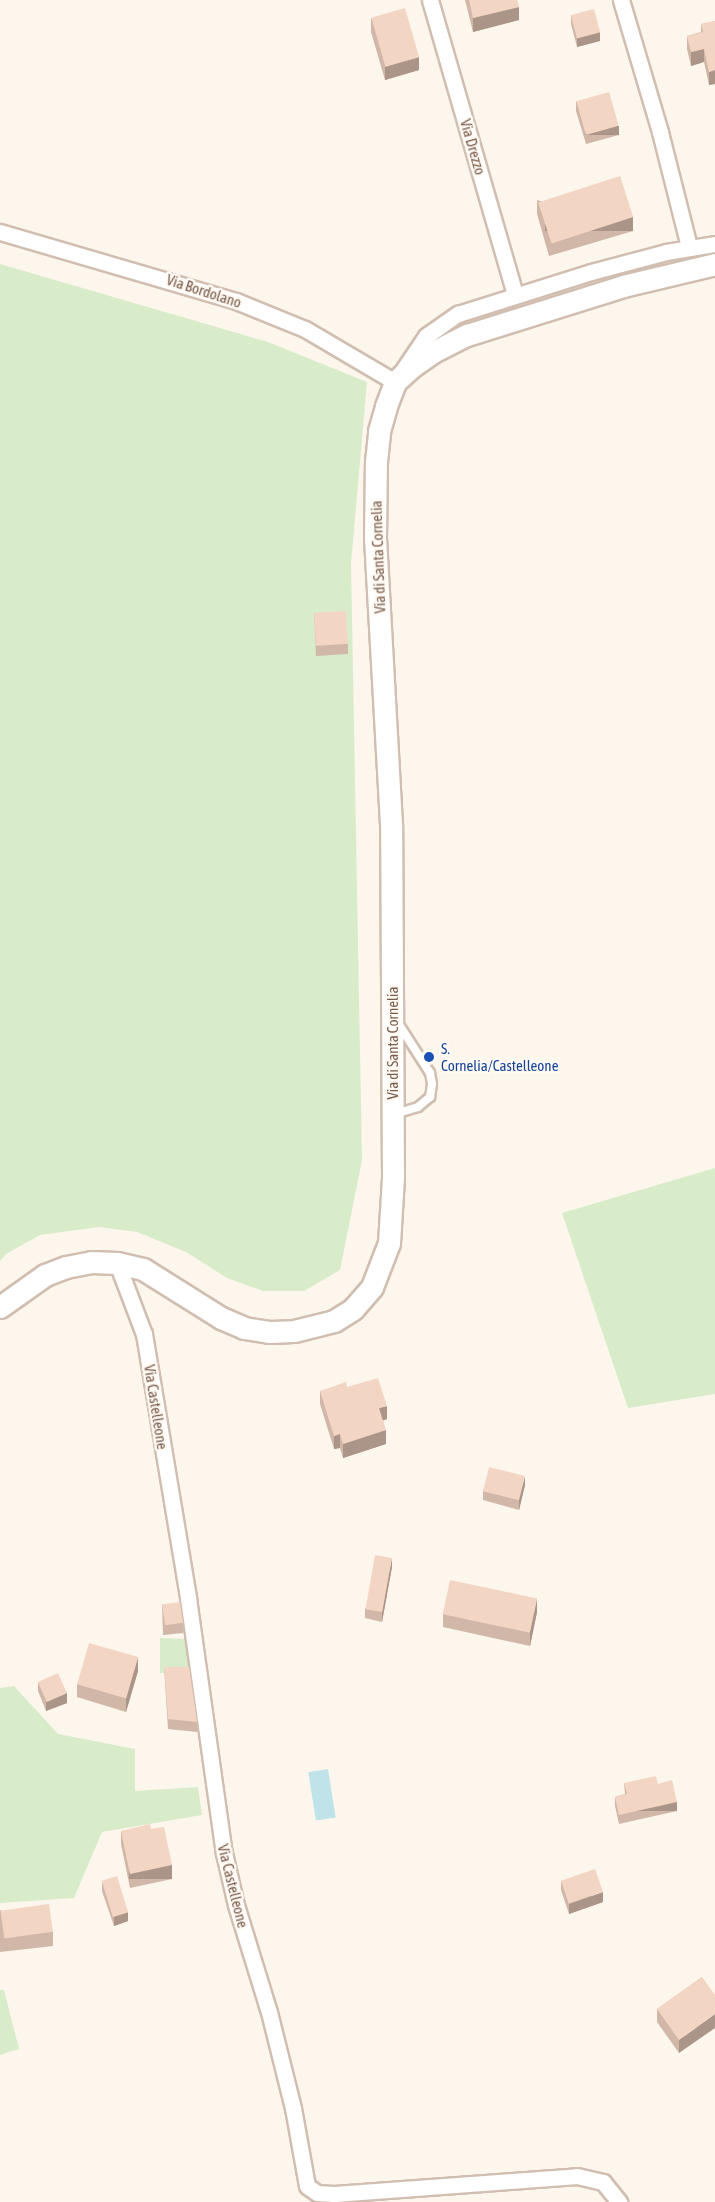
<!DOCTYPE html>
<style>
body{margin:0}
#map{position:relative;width:715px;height:2202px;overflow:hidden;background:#fdf6ec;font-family:"Asap Condensed",sans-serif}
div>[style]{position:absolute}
.green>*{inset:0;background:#d8ecc9}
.water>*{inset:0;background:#bfe3e8;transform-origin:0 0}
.roads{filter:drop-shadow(2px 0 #d1beb0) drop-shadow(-2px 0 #d1beb0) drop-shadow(0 2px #d1beb0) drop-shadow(0 -2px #d1beb0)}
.lane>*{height:8px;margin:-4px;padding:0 4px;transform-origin:4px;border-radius:4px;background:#fff}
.street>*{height:15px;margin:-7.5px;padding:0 7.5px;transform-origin:7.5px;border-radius:7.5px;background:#fff}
.secondary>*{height:21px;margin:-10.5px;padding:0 10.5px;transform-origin:10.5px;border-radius:10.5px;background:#fff}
.wall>*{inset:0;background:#d1b7a8}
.shaded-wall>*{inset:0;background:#aa9588;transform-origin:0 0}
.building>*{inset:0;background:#f3d5c3;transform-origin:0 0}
.dots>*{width:16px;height:16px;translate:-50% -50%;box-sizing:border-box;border:3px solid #fffaf3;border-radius:50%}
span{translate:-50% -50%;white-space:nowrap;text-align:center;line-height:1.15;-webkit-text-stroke:5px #fffaf3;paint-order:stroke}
.street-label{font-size:15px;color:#7a5c4d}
.transit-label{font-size:15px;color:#164399}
.left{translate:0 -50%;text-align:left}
</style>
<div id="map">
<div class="green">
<i style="clip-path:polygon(0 264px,268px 342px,367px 382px,351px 564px,362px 1160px,340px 1270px,304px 1291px,263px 1291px,227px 1278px,186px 1252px,137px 1232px,99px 1227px,40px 1235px,6px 1254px,0 1261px)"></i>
<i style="clip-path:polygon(715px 1168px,715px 1394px,628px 1408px,562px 1213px)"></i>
<i style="clip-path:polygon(160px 1638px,186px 1639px,191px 1673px,160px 1673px)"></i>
<i style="clip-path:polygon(14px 1686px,58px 1734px,135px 1749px,135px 1791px,198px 1787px,202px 1815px,102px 1832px,74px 1898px,0 1903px,0 1688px)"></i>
<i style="clip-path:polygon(0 1990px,4px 1990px,19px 2049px,0 2055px)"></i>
</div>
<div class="water">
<i style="left:328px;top:1769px;width:49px;height:20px;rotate:81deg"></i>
</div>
<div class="roads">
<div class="lane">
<i style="left:395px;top:1114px;width:24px;rotate:-17deg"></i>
<i style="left:418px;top:1107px;width:16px;rotate:-40deg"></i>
<i style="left:430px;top:1097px;width:13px;rotate:-81deg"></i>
<i style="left:432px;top:1084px;width:11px;rotate:-100deg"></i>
<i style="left:430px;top:1073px;width:59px;rotate:-122.6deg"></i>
</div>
<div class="street">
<i style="left:430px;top:0;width:306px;rotate:73.9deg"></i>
<i style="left:621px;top:0;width:138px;rotate:73.5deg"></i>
<i style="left:660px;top:132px;width:119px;rotate:75.8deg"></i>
<i style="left:0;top:232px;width:246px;rotate:16.3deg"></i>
<i style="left:236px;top:301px;width:74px;rotate:22.1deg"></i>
<i style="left:305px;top:329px;width:104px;rotate:30.5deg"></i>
<i style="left:395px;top:382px;width:55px;rotate:-56deg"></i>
<i style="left:426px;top:336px;width:39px;rotate:-35deg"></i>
<i style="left:458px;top:314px;width:139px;rotate:-17.5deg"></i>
<i style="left:591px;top:272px;width:78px;rotate:-14.9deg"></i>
<i style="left:666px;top:252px;width:50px;rotate:-9.3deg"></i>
<i style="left:117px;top:1263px;width:76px;rotate:69.2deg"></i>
<i style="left:144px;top:1334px;width:268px;rotate:80.5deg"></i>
<i style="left:188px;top:1598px;width:258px;rotate:82deg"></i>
<i style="left:224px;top:1853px;width:53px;rotate:77deg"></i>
<i style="left:236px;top:1905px;width:112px;rotate:72.9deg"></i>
<i style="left:269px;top:2012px;width:99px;rotate:76deg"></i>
<i style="left:293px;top:2108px;width:79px;rotate:79.8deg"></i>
<i style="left:307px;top:2186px;width:12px;rotate:35deg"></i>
<i style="left:317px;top:2193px;width:17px;rotate:3deg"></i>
<i style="left:334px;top:2194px;width:244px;rotate:-4.2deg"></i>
<i style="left:577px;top:2176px;width:27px;rotate:13deg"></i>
<i style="left:603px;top:2182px;width:26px;rotate:51deg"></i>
</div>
<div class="secondary">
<i style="left:0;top:1307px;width:55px;rotate:-35.4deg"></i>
<i style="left:45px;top:1275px;width:22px;rotate:-21deg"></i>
<i style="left:66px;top:1267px;width:25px;rotate:-11deg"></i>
<i style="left:91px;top:1262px;width:26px;rotate:2deg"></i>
<i style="left:117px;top:1263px;width:27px;rotate:13deg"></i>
<i style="left:143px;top:1269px;width:92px;rotate:32.1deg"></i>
<i style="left:221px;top:1318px;width:25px;rotate:23deg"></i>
<i style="left:244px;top:1328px;width:25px;rotate:9deg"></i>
<i style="left:269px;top:1332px;width:25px;rotate:-2deg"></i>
<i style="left:294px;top:1331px;width:41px;rotate:-14deg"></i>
<i style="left:334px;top:1321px;width:22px;rotate:-32deg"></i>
<i style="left:353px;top:1309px;width:29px;rotate:-49deg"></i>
<i style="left:372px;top:1287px;width:47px;rotate:-68.9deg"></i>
<i style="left:389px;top:1243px;width:66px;rotate:-86.5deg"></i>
<i style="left:393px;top:1177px;width:353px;rotate:-90.3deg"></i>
<i style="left:391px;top:824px;width:285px;rotate:-93.2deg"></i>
<i style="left:375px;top:539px;width:77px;rotate:-89.3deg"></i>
<i style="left:376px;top:462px;width:31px;rotate:-84deg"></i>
<i style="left:379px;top:431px;width:26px;rotate:-74deg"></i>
<i style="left:386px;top:406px;width:26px;rotate:-69deg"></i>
<i style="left:395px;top:382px;width:24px;rotate:-42deg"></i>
<i style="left:413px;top:366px;width:24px;rotate:-35deg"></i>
<i style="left:433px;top:352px;width:38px;rotate:-27deg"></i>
<i style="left:467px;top:335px;width:164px;rotate:-17.4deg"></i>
<i style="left:623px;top:286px;width:95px;rotate:-13.4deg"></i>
</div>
</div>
<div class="wall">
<i style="clip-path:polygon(465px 0,517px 0,519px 20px,473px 32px)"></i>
<i style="clip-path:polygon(571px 15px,600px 41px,577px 47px,571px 24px)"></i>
<i style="clip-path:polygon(371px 18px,419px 70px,385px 80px,371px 32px)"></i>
<i style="clip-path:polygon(715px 21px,715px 84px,709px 85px,704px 62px,691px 66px,687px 49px,687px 36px,701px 32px,701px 24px)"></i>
<i style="clip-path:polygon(576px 101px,619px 135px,586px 144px,576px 111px)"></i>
<i style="clip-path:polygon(537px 200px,633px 231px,549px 256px,537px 214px)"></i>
<i style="clip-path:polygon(314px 613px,348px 644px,348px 654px,316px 656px)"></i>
<i style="clip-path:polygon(347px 1387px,387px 1419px,383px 1420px,386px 1444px,343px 1458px,340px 1448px,334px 1449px,320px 1404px,320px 1391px)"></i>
<i style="clip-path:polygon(525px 1485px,519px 1510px,483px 1500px,483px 1491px)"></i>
<i style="clip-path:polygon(392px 1567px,382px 1622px,365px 1618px,365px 1609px)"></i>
<i style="clip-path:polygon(162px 1604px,183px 1623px,183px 1633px,163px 1635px)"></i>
<i style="clip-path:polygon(537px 1612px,530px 1646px,443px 1627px,443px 1614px)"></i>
<i style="clip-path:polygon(164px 1667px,197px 1722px,197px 1732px,168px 1729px)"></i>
<i style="clip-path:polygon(138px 1671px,126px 1712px,77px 1697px,77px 1684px)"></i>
<i style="clip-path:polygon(38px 1682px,67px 1703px,46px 1711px,38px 1691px)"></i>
<i style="clip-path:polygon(624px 1783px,658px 1784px,677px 1811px,619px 1824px,615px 1806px,615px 1797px,625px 1794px)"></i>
<i style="clip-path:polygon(151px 1829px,172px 1879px,130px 1888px,121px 1844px,121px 1831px)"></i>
<i style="clip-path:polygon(102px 1881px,128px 1921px,114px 1926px,102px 1891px)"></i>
<i style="clip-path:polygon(561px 1881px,603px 1902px,569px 1914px,561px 1890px)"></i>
<i style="clip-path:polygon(0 1910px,53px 1932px,53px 1946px,0 1952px)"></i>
<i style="clip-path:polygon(702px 1977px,679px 2053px,657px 2022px,657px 2009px)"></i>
</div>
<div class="shaded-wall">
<i style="clip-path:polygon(519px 7px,519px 20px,473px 32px,473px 18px)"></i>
<i style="clip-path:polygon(600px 32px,600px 41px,577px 47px,577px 38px)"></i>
<i style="clip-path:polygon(704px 49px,704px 62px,691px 66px,691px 52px)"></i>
<i style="clip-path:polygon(419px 57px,419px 70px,385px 80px,385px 67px)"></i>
<i style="clip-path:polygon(715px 70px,715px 84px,709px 85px,709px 72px)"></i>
<i style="left:619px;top:126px;width:9px;height:34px;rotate:90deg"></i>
<i style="left:633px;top:217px;width:14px;height:88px;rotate:90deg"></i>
<i style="clip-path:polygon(387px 1406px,387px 1419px,379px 1422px,379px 1408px)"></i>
<i style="clip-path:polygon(386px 1430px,386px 1444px,343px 1458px,343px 1444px)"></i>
<i style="clip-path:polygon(340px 1434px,340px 1448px,334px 1449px,334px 1436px)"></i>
<i style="clip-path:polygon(525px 1476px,525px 1485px,519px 1510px,519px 1500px)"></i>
<i style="clip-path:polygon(392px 1558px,392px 1567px,382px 1622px,382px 1612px)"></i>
<i style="clip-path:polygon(537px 1598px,537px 1612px,530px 1646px,530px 1632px)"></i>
<i style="clip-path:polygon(138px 1657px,138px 1671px,126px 1712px,126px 1698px)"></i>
<i style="clip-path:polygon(67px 1693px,67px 1703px,46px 1711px,46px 1702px)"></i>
<i style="left:677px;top:1802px;width:9px;height:59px;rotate:90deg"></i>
<i style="left:172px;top:1865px;width:14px;height:43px;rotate:90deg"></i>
<i style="clip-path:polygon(603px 1892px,603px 1902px,569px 1914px,569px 1904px)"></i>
<i style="clip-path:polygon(128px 1912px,128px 1921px,114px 1926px,114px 1917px)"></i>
<i style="clip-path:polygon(715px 2014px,715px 2028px,679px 2053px,679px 2040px)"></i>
</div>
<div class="building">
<i style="clip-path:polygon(469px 0,517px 0,519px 7px,473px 18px)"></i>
<i style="left:405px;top:8px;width:51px;height:35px;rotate:74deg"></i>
<i style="left:594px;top:9px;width:24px;height:24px;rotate:75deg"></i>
<i style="clip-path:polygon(715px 21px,715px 70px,709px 72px,704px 49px,691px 52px,687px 36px,703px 32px,701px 24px)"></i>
<i style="left:609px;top:92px;width:35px;height:34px;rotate:74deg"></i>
<i style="left:620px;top:176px;width:43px;height:86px;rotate:72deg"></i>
<i style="left:346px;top:611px;width:33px;height:32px;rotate:87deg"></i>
<i style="clip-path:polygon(378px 1378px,387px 1406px,379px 1408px,386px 1430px,343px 1444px,340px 1434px,334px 1436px,320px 1391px,346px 1382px,347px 1387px)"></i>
<i style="left:489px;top:1467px;width:37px;height:25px;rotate:14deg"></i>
<i style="left:375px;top:1555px;width:17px;height:55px;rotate:10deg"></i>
<i style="left:450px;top:1580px;width:89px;height:35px;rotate:12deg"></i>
<i style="left:180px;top:1602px;width:21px;height:18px;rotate:82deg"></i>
<i style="left:89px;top:1643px;width:51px;height:43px;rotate:16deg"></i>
<i style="clip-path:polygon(164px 1667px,189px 1667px,197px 1722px,168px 1719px)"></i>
<i style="left:58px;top:1673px;width:22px;height:22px;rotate:66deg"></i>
<i style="clip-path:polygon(656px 1776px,658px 1784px,672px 1780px,677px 1802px,619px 1815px,615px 1797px,627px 1794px,624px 1783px)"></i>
<i style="clip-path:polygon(150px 1824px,151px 1829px,164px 1827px,172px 1865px,130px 1874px,121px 1831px)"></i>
<i style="left:595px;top:1869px;width:24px;height:36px;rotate:71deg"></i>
<i style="left:117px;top:1876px;width:38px;height:16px;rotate:73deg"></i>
<i style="left:49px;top:1904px;width:28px;height:49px;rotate:82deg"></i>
<i style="clip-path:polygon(702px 1977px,715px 1995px,715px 2014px,679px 2040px,657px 2009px)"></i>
</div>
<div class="dots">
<i style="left:429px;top:1057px;background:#1a4fb4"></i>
</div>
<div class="street-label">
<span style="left:473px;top:147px;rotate:74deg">Via Drezzo</span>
<span style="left:204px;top:291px;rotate:18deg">Via Bordolano</span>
<span style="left:378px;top:557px;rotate:-92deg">Via di Santa Cornelia</span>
<span style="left:393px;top:1043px;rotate:-90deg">Via di Santa Cornelia</span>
<span style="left:156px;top:1407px;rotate:81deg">Via Castelleone</span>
<span style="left:233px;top:1886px;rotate:76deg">Via Castelleone</span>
</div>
<div class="transit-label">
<span class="left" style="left:441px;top:1057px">S.<br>Cornelia/Castelleone</span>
</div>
</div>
